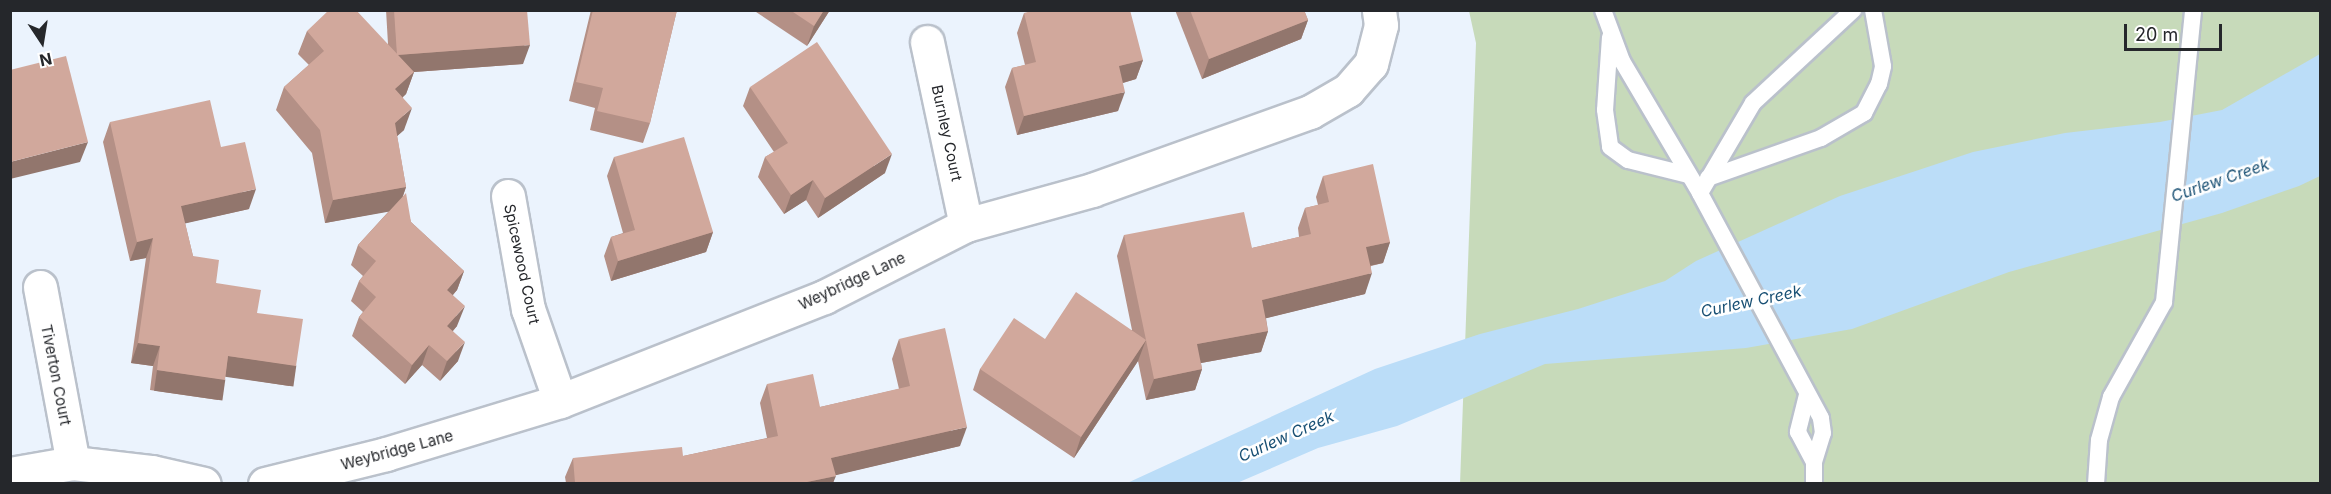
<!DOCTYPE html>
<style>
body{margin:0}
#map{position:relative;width:2331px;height:494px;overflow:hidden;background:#ebf3fd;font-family:Inter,sans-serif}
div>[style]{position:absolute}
.green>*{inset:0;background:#c7daba}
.water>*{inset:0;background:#bbddf8}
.roads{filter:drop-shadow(2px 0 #bac1cb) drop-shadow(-2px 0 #bac1cb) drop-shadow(0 2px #bac1cb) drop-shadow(0 -2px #bac1cb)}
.lane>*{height:16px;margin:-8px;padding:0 8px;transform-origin:8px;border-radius:8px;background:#fff}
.street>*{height:33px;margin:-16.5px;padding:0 16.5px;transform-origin:16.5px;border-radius:16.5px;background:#fff}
.wall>*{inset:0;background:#b49086}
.shaded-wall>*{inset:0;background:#92766d;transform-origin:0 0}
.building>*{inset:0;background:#d1a89c}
span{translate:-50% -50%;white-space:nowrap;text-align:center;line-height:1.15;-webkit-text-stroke:5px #fff;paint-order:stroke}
.street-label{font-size:15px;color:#25272b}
.water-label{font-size:16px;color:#195074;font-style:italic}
.frame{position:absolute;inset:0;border:12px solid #25272b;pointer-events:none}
.north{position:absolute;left:12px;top:12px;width:60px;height:60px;-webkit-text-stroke:4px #fff;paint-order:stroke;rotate:168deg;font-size:16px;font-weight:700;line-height:24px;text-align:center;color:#25272b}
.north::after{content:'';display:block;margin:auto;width:21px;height:27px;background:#25272b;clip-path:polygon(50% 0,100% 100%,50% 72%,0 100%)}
.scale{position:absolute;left:2124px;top:24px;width:98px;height:27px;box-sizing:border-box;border:3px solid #25272b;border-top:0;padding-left:8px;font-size:18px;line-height:21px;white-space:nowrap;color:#25272b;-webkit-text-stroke:4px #fff;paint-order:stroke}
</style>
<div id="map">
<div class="green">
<i style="clip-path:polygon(1469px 11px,2320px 11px,2320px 483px,1460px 484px,1476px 43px)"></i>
</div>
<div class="water">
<i style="clip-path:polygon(2320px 54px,2320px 176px,2299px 186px,2222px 213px,2009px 272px,1852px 329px,1746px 348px,1545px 364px,1397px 426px,1318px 448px,1237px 483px,1125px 484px,1375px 369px,1480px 334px,1578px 309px,1665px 281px,1696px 261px,1840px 196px,1973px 152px,2065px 133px,2160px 122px,2222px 110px)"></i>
</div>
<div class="roads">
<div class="lane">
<i style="left:1603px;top:10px;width:54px;rotate:69.6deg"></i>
<i style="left:1622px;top:61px;width:153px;rotate:59.4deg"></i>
<i style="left:1610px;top:37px;width:73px;rotate:93.9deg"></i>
<i style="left:1605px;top:110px;width:37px;rotate:82deg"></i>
<i style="left:1610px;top:147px;width:22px;rotate:36deg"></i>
<i style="left:1628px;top:160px;width:62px;rotate:14deg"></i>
<i style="left:1708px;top:178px;width:120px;rotate:-19.5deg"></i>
<i style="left:1821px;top:138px;width:50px;rotate:-30.2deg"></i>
<i style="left:1864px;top:113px;width:33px;rotate:-63deg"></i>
<i style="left:1879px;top:84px;width:18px;rotate:-77deg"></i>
<i style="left:1883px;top:66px;width:57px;rotate:-100.1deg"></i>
<i style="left:1807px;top:395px;width:38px;rotate:104deg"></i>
<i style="left:1798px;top:432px;width:34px;rotate:62deg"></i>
<i style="left:1814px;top:484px;width:22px;rotate:-90deg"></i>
<i style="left:1814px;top:462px;width:30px;rotate:-73deg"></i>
<i style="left:1823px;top:433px;width:15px;rotate:-98deg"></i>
<i style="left:1821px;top:418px;width:255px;rotate:-118.3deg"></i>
<i style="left:1700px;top:193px;width:104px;rotate:-59.5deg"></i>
<i style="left:1753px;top:103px;width:137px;rotate:-42.9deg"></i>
<i style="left:2096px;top:484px;width:44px;rotate:-86.1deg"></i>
<i style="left:2099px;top:440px;width:45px;rotate:-74.4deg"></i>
<i style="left:2111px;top:397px;width:109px;rotate:-60.8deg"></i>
<i style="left:2164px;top:302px;width:293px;rotate:-84.3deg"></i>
</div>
<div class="street">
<i style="left:927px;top:42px;width:187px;rotate:78deg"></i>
<i style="left:508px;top:196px;width:115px;rotate:80deg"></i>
<i style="left:528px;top:309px;width:97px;rotate:70.8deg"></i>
<i style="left:40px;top:287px;width:179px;rotate:79.4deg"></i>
<i style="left:10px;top:474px;width:64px;rotate:-9.9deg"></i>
<i style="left:73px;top:463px;width:80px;rotate:6.5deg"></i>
<i style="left:152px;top:472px;width:53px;rotate:13deg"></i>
<i style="left:265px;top:484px;width:125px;rotate:-13.9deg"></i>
<i style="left:386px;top:454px;width:182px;rotate:-16.9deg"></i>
<i style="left:560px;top:401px;width:284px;rotate:-21.5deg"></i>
<i style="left:824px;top:297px;width:159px;rotate:-26.9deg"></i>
<i style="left:966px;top:225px;width:131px;rotate:-15.5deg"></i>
<i style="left:1092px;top:190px;width:232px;rotate:-19.7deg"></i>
<i style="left:1310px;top:112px;width:44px;rotate:-30.1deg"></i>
<i style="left:1348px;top:90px;width:35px;rotate:-49deg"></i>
<i style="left:1371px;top:64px;width:40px;rotate:-75.6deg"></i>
<i style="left:1381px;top:25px;width:15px;rotate:-98deg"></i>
</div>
</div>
<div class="wall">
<i style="clip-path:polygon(386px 10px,527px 10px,523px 64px,414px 72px,406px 94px,403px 97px,404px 130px,397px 136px,406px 187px,403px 196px,411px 222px,464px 271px,457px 290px,453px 295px,457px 326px,453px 331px,458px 361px,440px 381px,422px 365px,405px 384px,352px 336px,359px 317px,363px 312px,351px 301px,359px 281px,363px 276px,351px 265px,358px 245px,389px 211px,325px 223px,312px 153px,276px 110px,284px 87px,309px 65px,298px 54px,307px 31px,388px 44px)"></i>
<i style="clip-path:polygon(591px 10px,677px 10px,650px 123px,643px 143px,590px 130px,595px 108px,569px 101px)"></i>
<i style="clip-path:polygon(753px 10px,830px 10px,807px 46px)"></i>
<i style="clip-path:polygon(1175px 10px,1304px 10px,1308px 20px,1301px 39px,1202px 79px)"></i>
<i style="clip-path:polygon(1024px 13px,1143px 60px,1136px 79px,1123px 83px,1118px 111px,1017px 135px,1005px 87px,1012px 68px,1025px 65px,1017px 33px)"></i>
<i style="clip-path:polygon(750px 87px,885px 173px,818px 218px,806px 200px,784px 214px,758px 177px,765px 157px,774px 152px,743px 106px)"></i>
<i style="clip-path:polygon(110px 122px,221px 147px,249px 209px,185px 223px,193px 256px,216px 283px,257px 313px,296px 366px,289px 386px,225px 376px,218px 400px,150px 390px,153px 366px,131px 363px,146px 258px,130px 261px,103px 142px)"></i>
<i style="clip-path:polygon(614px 157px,713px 232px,706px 252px,611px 281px,604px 256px,611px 237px,623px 233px,607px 176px)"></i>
<i style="clip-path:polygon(1323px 176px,1390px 242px,1383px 263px,1371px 266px,1365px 294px,1266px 318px,1268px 331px,1261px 352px,1201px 363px,1202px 369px,1195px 390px,1146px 400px,1138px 361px,1074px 458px,973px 390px,980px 369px,1045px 339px,1132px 330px,1117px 256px,1124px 235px,1252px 248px,1299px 237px,1298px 228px,1305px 208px,1318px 205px,1316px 197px)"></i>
<i style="clip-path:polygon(899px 339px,960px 446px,835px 475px,833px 483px,566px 483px,565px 477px,573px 458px,683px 456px,767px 438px,760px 403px,767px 384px,820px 407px,899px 389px,892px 359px)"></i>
</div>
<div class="shaded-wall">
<i style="clip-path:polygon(824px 10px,830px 10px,807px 46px,814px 26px)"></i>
<i style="clip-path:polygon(1308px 20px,1301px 39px,1202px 79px,1209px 59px)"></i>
<i style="clip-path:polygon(530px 45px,523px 64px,414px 72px,406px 94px,387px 111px,397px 55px)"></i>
<i style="clip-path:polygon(1143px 60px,1136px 79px,1112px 86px,1119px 66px)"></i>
<i style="clip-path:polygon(1125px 92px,1118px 111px,1017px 135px,1024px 116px)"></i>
<i style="clip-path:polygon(412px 108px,404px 130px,386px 146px,395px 123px)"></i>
<i style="clip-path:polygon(88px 142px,80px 162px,10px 179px,10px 162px)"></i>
<i style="clip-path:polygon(892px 154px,885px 173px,818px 218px,825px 198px)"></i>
<i style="clip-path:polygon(813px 180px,806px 200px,784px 214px,791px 195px)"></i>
<i style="clip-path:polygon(406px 187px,398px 210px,325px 223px,333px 200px)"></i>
<i style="clip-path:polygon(256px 189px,249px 209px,174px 226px,181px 206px)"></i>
<i style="clip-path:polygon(713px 232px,706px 252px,611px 281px,618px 261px)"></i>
<i style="clip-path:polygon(153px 238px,146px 258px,130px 261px,137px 242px)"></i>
<i style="clip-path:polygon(1390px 242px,1383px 263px,1359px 268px,1366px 247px)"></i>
<i style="clip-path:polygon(464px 271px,457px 290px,440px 309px,447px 290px)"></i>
<i style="clip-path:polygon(1372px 273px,1365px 294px,1255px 321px,1262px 300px)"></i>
<i style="clip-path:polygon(465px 306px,457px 326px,440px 345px,447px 326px)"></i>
<i style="clip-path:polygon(1268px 331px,1261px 352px,1190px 365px,1197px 344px)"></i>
<i style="clip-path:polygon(1146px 340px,1138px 361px,1074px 458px,1081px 437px)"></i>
<i style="clip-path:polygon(465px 342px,458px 361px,440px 381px,447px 361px)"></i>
<i style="clip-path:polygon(138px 343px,160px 346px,153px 366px,131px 363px)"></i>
<i style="clip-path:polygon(429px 345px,422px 365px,405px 384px,412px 365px)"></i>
<i style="left:228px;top:356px;width:69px;height:21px;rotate:8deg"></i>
<i style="clip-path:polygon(1202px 369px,1195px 390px,1146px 400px,1154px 379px)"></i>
<i style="left:157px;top:370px;width:69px;height:21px;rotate:8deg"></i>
<i style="clip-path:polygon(967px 427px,960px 446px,824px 478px,831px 458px)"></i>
<i style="clip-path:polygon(836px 476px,833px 483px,802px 483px)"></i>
</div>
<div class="building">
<i style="clip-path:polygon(329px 10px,356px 10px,414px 72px,395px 89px,412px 108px,395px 123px,406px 187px,333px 200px,320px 130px,284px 87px,324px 51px,307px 31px)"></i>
<i style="clip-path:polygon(394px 10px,527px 10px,530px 45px,397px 55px)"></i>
<i style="clip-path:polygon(593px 10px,677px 10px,650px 123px,597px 111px,603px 88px,576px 82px)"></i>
<i style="clip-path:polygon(790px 10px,824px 10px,814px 26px)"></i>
<i style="clip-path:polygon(1035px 10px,1130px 10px,1143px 60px,1119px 66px,1125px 92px,1024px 116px,1012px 68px,1036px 62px,1024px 13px)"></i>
<i style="clip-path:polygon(1190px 10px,1304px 10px,1308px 20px,1209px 59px)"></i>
<i style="clip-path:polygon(817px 42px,892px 154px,825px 198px,813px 180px,791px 195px,765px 157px,788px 143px,750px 87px)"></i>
<i style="clip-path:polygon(66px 56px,88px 142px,10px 162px,10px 70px)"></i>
<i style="clip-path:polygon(210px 100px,221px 147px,245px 142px,256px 189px,181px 206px,193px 256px,219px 260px,216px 283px,261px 290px,257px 313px,303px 319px,296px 366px,228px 356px,225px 380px,157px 370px,160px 346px,138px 343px,153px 238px,137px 242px,110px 122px)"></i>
<i style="clip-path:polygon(684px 137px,713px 232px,618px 261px,611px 237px,635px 230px,614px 157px)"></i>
<i style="clip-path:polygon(1373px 164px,1390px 242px,1366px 247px,1372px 273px,1262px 300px,1268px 331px,1197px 344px,1202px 369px,1154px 379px,1146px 340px,1081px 437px,980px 369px,1014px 318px,1045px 339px,1076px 292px,1146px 340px,1124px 235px,1244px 212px,1252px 248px,1311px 234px,1305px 208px,1329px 202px,1323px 176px)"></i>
<i style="clip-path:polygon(406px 193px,411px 222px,464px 271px,447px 290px,465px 306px,447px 326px,465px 342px,447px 361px,429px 345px,412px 365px,359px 317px,376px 297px,359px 281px,376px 261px,358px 245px)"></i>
<i style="clip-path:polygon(945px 328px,967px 427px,831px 458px,836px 476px,802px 483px,575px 483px,573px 458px,682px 447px,683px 456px,778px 436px,767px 384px,813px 374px,820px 407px,910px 386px,899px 339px)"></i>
</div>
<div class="street-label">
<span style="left:947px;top:133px;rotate:78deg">Burnley Court</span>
<span style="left:522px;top:264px;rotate:78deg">Spicewood Court</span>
<span style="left:852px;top:281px;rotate:-25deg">Weybridge Lane</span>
<span style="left:56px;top:375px;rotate:79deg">Tiverton Court</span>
<span style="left:397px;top:450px;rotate:-15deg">Weybridge Lane</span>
</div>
<div class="water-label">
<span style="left:2220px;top:180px;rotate:-19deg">Curlew Creek</span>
<span style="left:1751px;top:301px;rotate:-12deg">Curlew Creek</span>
<span style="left:1286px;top:436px;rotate:-24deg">Curlew Creek</span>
</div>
<div class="frame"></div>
<div class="north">N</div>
<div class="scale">20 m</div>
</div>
